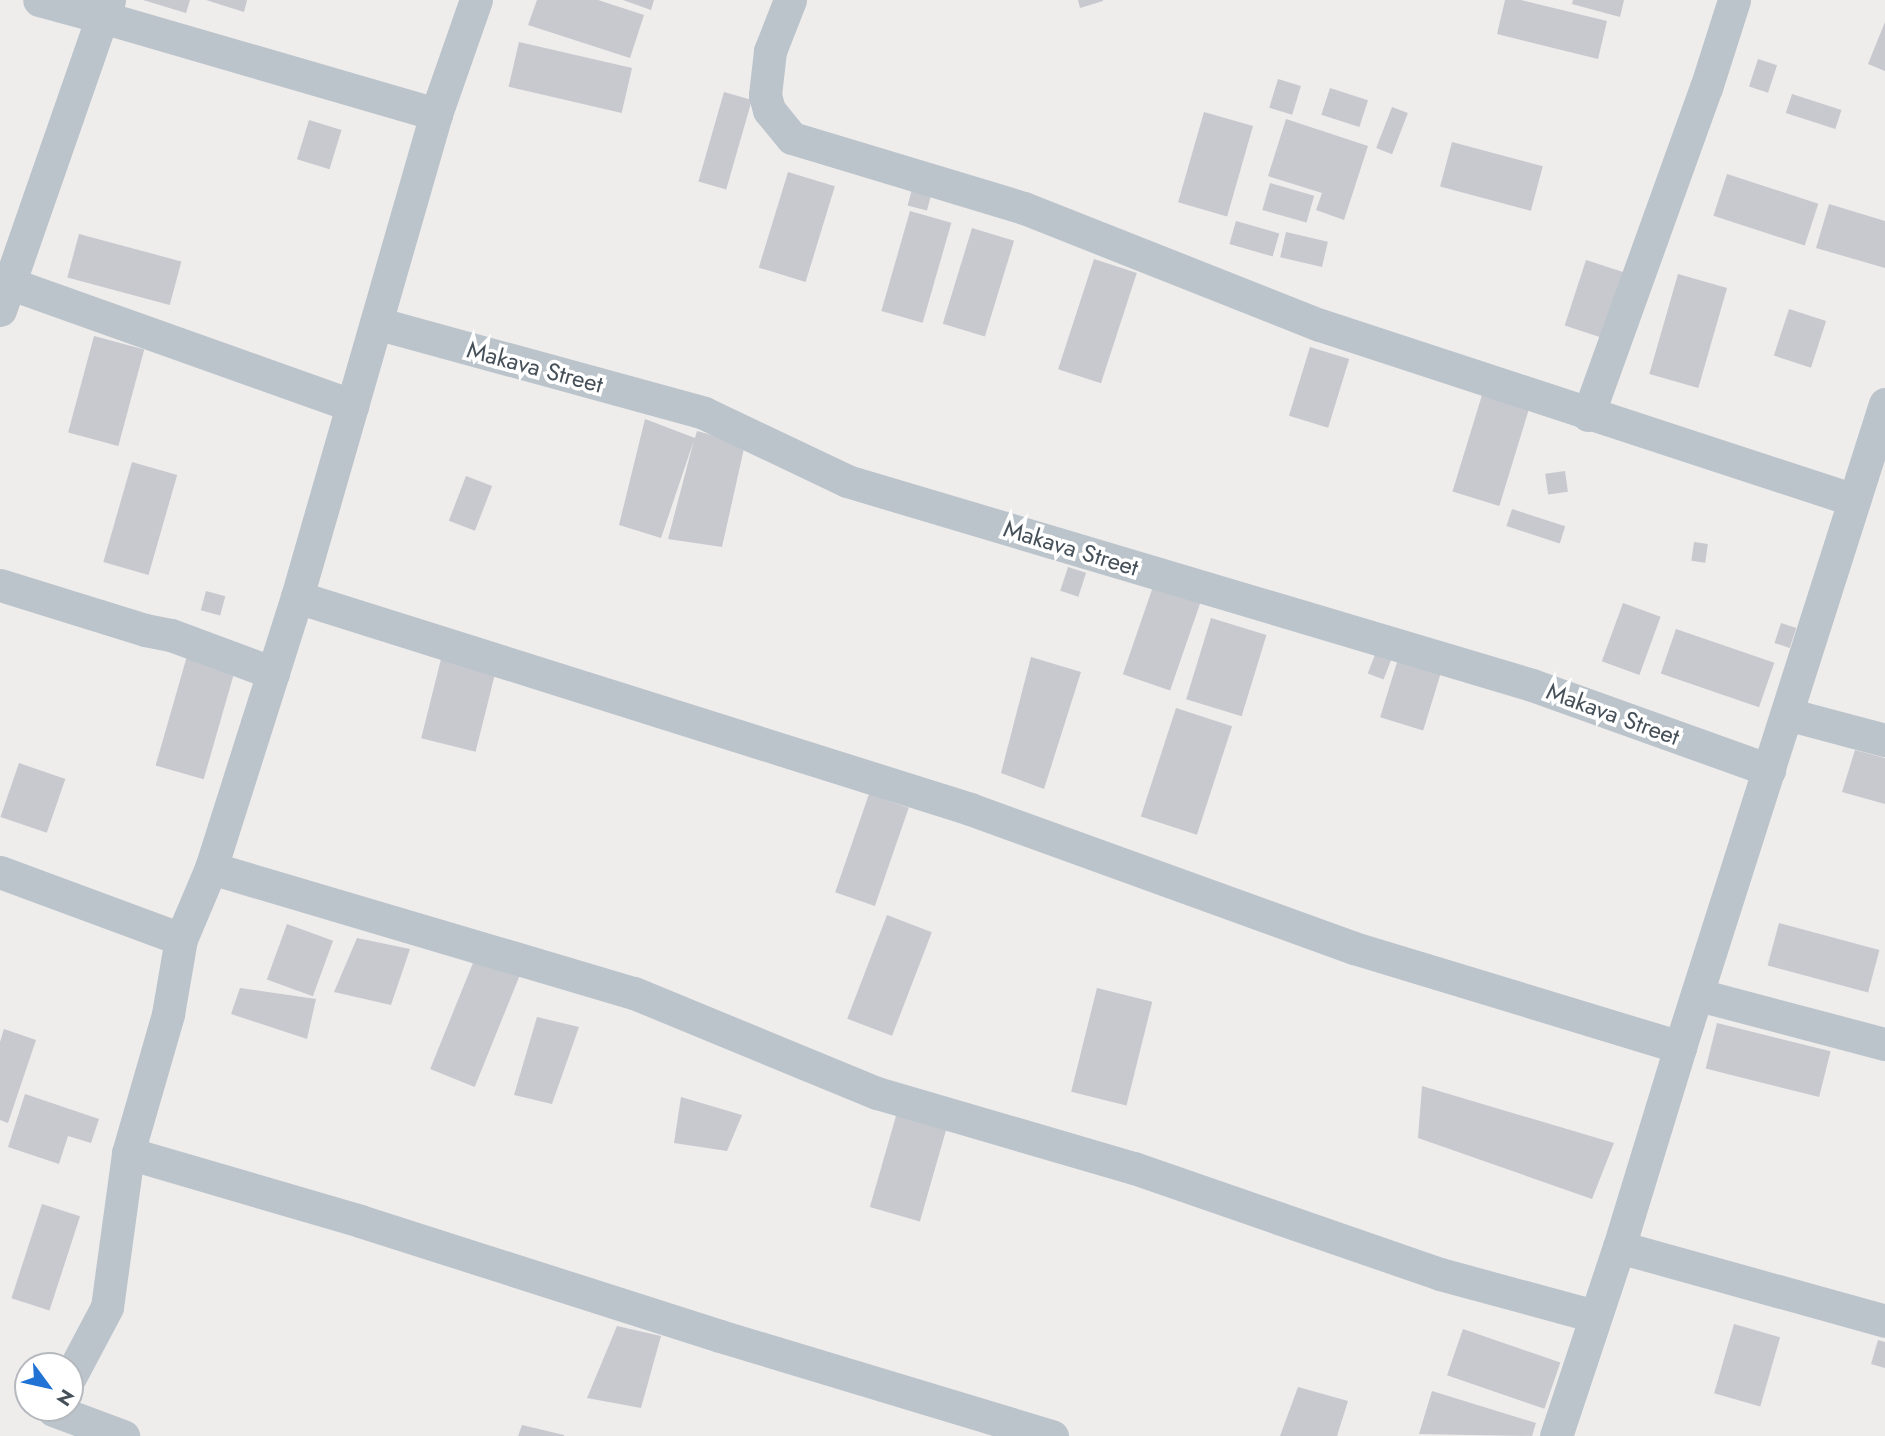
<!DOCTYPE html>
<style>
body{margin:0}
#map{position:relative;width:1885px;height:1436px;overflow:hidden;background:#efecec;font-family:Jost,sans-serif}
div>[style]{position:absolute}
.building>*{inset:0;background:#c7c9cf;transform-origin:0 0}
.minor>*{height:33px;margin:-16.5px;padding:0 16.5px;transform-origin:16.5px;border-radius:16.5px;background:#bbc4cb}
span{translate:-50% -50%;white-space:nowrap;text-align:center;line-height:1.15;-webkit-text-stroke:7px #fff;paint-order:stroke}
.street-label{font-size:24px;color:#465059}
.north{position:absolute;left:14px;top:1352px;width:70px;height:70px;box-sizing:border-box;background:#fff;border:2px solid #b5b9bd;border-radius:50%;rotate:123deg;font-size:19px;font-weight:700;line-height:28px;text-align:center;color:#465059}
.north::after{content:'';display:block;margin:auto;width:24px;height:32px;background:#2072d5;clip-path:polygon(50% 0,100% 100%,50% 72%,0 100%)}
</style>
<div id="map">
<div class="building">
<i style="clip-path:polygon(143px 0,190px 0,186px 13px)"></i>
<i style="clip-path:polygon(206px 0,247px 0,244px 12px)"></i>
<i style="clip-path:polygon(537px 0,598px 0,644px 15px,630px 58px,528px 25px)"></i>
<i style="clip-path:polygon(623px 0,654px 0,651px 10px)"></i>
<i style="clip-path:polygon(1078px 0,1103px 0,1103px 1px,1080px 8px)"></i>
<i style="clip-path:polygon(1505px 0,1521px 0,1607px 21px,1598px 59px,1497px 34px)"></i>
<i style="clip-path:polygon(1573px 0,1624px 0,1620px 17px,1572px 4px)"></i>
<i style="clip-path:polygon(1885px 22px,1885px 71px,1868px 64px)"></i>
<i style="left:519px;top:42px;width:116px;height:46px;rotate:13deg"></i>
<i style="left:1758px;top:59px;width:20px;height:29px;rotate:18deg"></i>
<i style="left:1278px;top:79px;width:24px;height:30px;rotate:17deg"></i>
<i style="left:1330px;top:88px;width:40px;height:28px;rotate:18deg"></i>
<i style="left:724px;top:92px;width:29px;height:93px;rotate:16deg"></i>
<i style="left:1792px;top:94px;width:52px;height:20px;rotate:18deg"></i>
<i style="left:1392px;top:107px;width:17px;height:44px;rotate:21deg"></i>
<i style="left:1204px;top:112px;width:51px;height:94px;rotate:16deg"></i>
<i style="clip-path:polygon(1286px 119px,1368px 146px,1344px 220px,1316px 210px,1322px 193px,1268px 176px)"></i>
<i style="left:309px;top:120px;width:34px;height:41px;rotate:17deg"></i>
<i style="left:1452px;top:142px;width:94px;height:46px;rotate:15deg"></i>
<i style="left:788px;top:172px;width:49px;height:100px;rotate:17deg"></i>
<i style="left:1727px;top:174px;width:96px;height:44px;rotate:18deg"></i>
<i style="left:1270px;top:183px;width:46px;height:28px;rotate:16deg"></i>
<i style="left:912px;top:189px;width:20px;height:17px;rotate:15deg"></i>
<i style="clip-path:polygon(1829px 204px,1885px 221px,1885px 268px,1816px 248px)"></i>
<i style="left:910px;top:211px;width:43px;height:104px;rotate:16deg"></i>
<i style="left:1236px;top:221px;width:45px;height:24px;rotate:16deg"></i>
<i style="left:972px;top:228px;width:44px;height:100px;rotate:17deg"></i>
<i style="left:1286px;top:232px;width:43px;height:26px;rotate:13deg"></i>
<i style="left:79px;top:234px;width:106px;height:45px;rotate:15deg"></i>
<i style="left:1094px;top:259px;width:45px;height:116px;rotate:18deg"></i>
<i style="left:1586px;top:260px;width:51px;height:69px;rotate:18deg"></i>
<i style="left:1678px;top:274px;width:51px;height:104px;rotate:16deg"></i>
<i style="left:1789px;top:309px;width:39px;height:49px;rotate:18deg"></i>
<i style="left:94px;top:336px;width:52px;height:100px;rotate:15deg"></i>
<i style="left:1310px;top:347px;width:41px;height:72px;rotate:17deg"></i>
<i style="left:1482px;top:395px;width:49px;height:101px;rotate:17deg"></i>
<i style="clip-path:polygon(645px 419px,695px 438px,697px 431px,745px 444px,722px 547px,668px 539px,694px 440px,661px 538px,619px 525px)"></i>
<i style="left:132px;top:462px;width:47px;height:104px;rotate:16deg"></i>
<i style="left:1565px;top:471px;width:21px;height:20px;rotate:82deg"></i>
<i style="left:466px;top:476px;width:28px;height:48px;rotate:21deg"></i>
<i style="left:1512px;top:509px;width:56px;height:18px;rotate:18deg"></i>
<i style="left:1694px;top:542px;width:14px;height:19px;rotate:8deg"></i>
<i style="left:1068px;top:567px;width:19px;height:25px;rotate:18deg"></i>
<i style="left:1157px;top:575px;width:50px;height:105px;rotate:19deg"></i>
<i style="left:206px;top:591px;width:20px;height:20px;rotate:15deg"></i>
<i style="left:1623px;top:603px;width:40px;height:62px;rotate:20deg"></i>
<i style="left:1211px;top:618px;width:58px;height:85px;rotate:17deg"></i>
<i style="left:1781px;top:623px;width:16px;height:21px;rotate:18deg"></i>
<i style="left:1676px;top:629px;width:104px;height:47px;rotate:19deg"></i>
<i style="left:443px;top:651px;width:56px;height:90px;rotate:14deg"></i>
<i style="left:1376px;top:652px;width:17px;height:23px;rotate:21deg"></i>
<i style="left:187px;top:656px;width:50px;height:114px;rotate:16deg"></i>
<i style="clip-path:polygon(1031px 657px,1081px 672px,1044px 789px,1001px 773px)"></i>
<i style="left:1398px;top:659px;width:45px;height:61px;rotate:17deg"></i>
<i style="left:1176px;top:708px;width:59px;height:114px;rotate:18deg"></i>
<i style="clip-path:polygon(1855px 750px,1885px 758px,1885px 804px,1842px 792px)"></i>
<i style="left:19px;top:763px;width:49px;height:57px;rotate:19deg"></i>
<i style="left:869px;top:794px;width:42px;height:104px;rotate:19deg"></i>
<i style="left:887px;top:915px;width:48px;height:111px;rotate:21deg"></i>
<i style="left:1779px;top:923px;width:104px;height:44px;rotate:15deg"></i>
<i style="left:287px;top:924px;width:49px;height:59px;rotate:20deg"></i>
<i style="clip-path:polygon(357px 938px,410px 949px,391px 1005px,334px 992px)"></i>
<i style="left:477px;top:953px;width:48px;height:125px;rotate:22deg"></i>
<i style="clip-path:polygon(240px 988px,316px 999px,307px 1039px,231px 1014px)"></i>
<i style="left:1097px;top:988px;width:57px;height:107px;rotate:14deg"></i>
<i style="clip-path:polygon(537px 1017px,579px 1027px,552px 1104px,514px 1095px)"></i>
<i style="left:1717px;top:1023px;width:117px;height:47px;rotate:14deg"></i>
<i style="clip-path:polygon(4px 1029px,36px 1040px,8px 1123px,0 1120px,0 1042px)"></i>
<i style="clip-path:polygon(1422px 1086px,1614px 1143px,1592px 1199px,1418px 1138px)"></i>
<i style="clip-path:polygon(25px 1094px,99px 1119px,91px 1143px,68px 1136px,59px 1164px,8px 1147px)"></i>
<i style="clip-path:polygon(681px 1097px,742px 1115px,727px 1151px,674px 1143px)"></i>
<i style="left:898px;top:1109px;width:52px;height:102px;rotate:16deg"></i>
<i style="left:42px;top:1204px;width:40px;height:99px;rotate:18deg"></i>
<i style="left:1734px;top:1324px;width:48px;height:72px;rotate:16deg"></i>
<i style="clip-path:polygon(617px 1326px,661px 1336px,641px 1408px,587px 1398px)"></i>
<i style="left:1463px;top:1329px;width:103px;height:49px;rotate:19deg"></i>
<i style="clip-path:polygon(1878px 1340px,1885px 1342px,1885px 1368px,1871px 1364px)"></i>
<i style="clip-path:polygon(1298px 1387px,1348px 1401px,1337px 1436px,1280px 1436px)"></i>
<i style="clip-path:polygon(1432px 1391px,1536px 1423px,1532px 1436px,1419px 1434px)"></i>
<i style="clip-path:polygon(522px 1425px,564px 1435px,564px 1436px,518px 1436px)"></i>
</div>
<div class="minor">
<i style="left:109px;top:0;width:18px;rotate:112deg"></i>
<i style="left:102px;top:17px;width:348px;rotate:16.2deg"></i>
<i style="left:790px;top:0;width:55px;rotate:111.4deg"></i>
<i style="left:770px;top:51px;width:44px;rotate:96.5deg"></i>
<i style="left:765px;top:95px;width:16px;rotate:75deg"></i>
<i style="left:769px;top:110px;width:36px;rotate:51deg"></i>
<i style="left:792px;top:138px;width:242px;rotate:16.8deg"></i>
<i style="left:1024px;top:208px;width:318px;rotate:21.6deg"></i>
<i style="left:1320px;top:325px;width:562px;rotate:18.14deg"></i>
<i style="left:0;top:280px;width:374px;rotate:19.6deg"></i>
<i style="left:0;top:310px;width:310px;rotate:-70.8deg"></i>
<i style="left:102px;top:17px;width:65px;rotate:-164.9deg"></i>
<i style="left:376px;top:323px;width:340px;rotate:15.3deg"></i>
<i style="left:704px;top:413px;width:158px;rotate:25.4deg"></i>
<i style="left:847px;top:481px;width:715px;rotate:16.58deg"></i>
<i style="left:1532px;top:685px;width:252px;rotate:19.7deg"></i>
<i style="left:1588px;top:415px;width:348px;rotate:-70.2deg"></i>
<i style="left:1706px;top:88px;width:92px;rotate:-72.3deg"></i>
<i style="left:0;top:585px;width:152px;rotate:17.2deg"></i>
<i style="left:145px;top:630px;width:26px;rotate:11deg"></i>
<i style="left:171px;top:635px;width:109px;rotate:20.4deg"></i>
<i style="left:297px;top:597px;width:706px;rotate:17.48deg"></i>
<i style="left:970px;top:809px;width:408px;rotate:19.9deg"></i>
<i style="left:1354px;top:948px;width:341px;rotate:16.9deg"></i>
<i style="left:1787px;top:714px;width:101px;rotate:14.9deg"></i>
<i style="left:211px;top:868px;width:441px;rotate:16.5deg"></i>
<i style="left:634px;top:993px;width:263px;rotate:22.4deg"></i>
<i style="left:877px;top:1093px;width:268px;rotate:16.3deg"></i>
<i style="left:1134px;top:1168px;width:324px;rotate:19.1deg"></i>
<i style="left:1440px;top:1274px;width:161px;rotate:15.2deg"></i>
<i style="left:0;top:872px;width:193px;rotate:20.3deg"></i>
<i style="left:1699px;top:995px;width:192px;rotate:14.8deg"></i>
<i style="left:128px;top:1153px;width:242px;rotate:16.3deg"></i>
<i style="left:360px;top:1221px;width:378px;rotate:17.7deg"></i>
<i style="left:720px;top:1336px;width:347px;rotate:16.8deg"></i>
<i style="left:1619px;top:1247px;width:276px;rotate:15.5deg"></i>
<i style="left:70px;top:1377px;width:79px;rotate:-62.1deg"></i>
<i style="left:107px;top:1307px;width:155px;rotate:-82.2deg"></i>
<i style="left:128px;top:1153px;width:145px;rotate:-73.9deg"></i>
<i style="left:168px;top:1014px;width:76px;rotate:-80.2deg"></i>
<i style="left:181px;top:939px;width:77px;rotate:-67.1deg"></i>
<i style="left:211px;top:868px;width:284px;rotate:-72.4deg"></i>
<i style="left:297px;top:597px;width:503px;rotate:-73.94deg"></i>
<i style="left:436px;top:114px;width:121px;rotate:-70.7deg"></i>
<i style="left:53px;top:1410px;width:75px;rotate:20.4deg"></i>
<i style="left:1556px;top:1436px;width:199px;rotate:-71.6deg"></i>
<i style="left:1619px;top:1247px;width:209px;rotate:-73deg"></i>
<i style="left:1680px;top:1047px;width:675px;rotate:-72.32deg"></i>
</div>
<div class="street-label">
<span style="left:535px;top:367px;rotate:15deg">Makava Street</span>
<span style="left:1071px;top:548px;rotate:17deg">Makava Street</span>
<span style="left:1613px;top:714px;rotate:20deg">Makava Street</span>
</div>
<div class="north">N</div>
</div>
